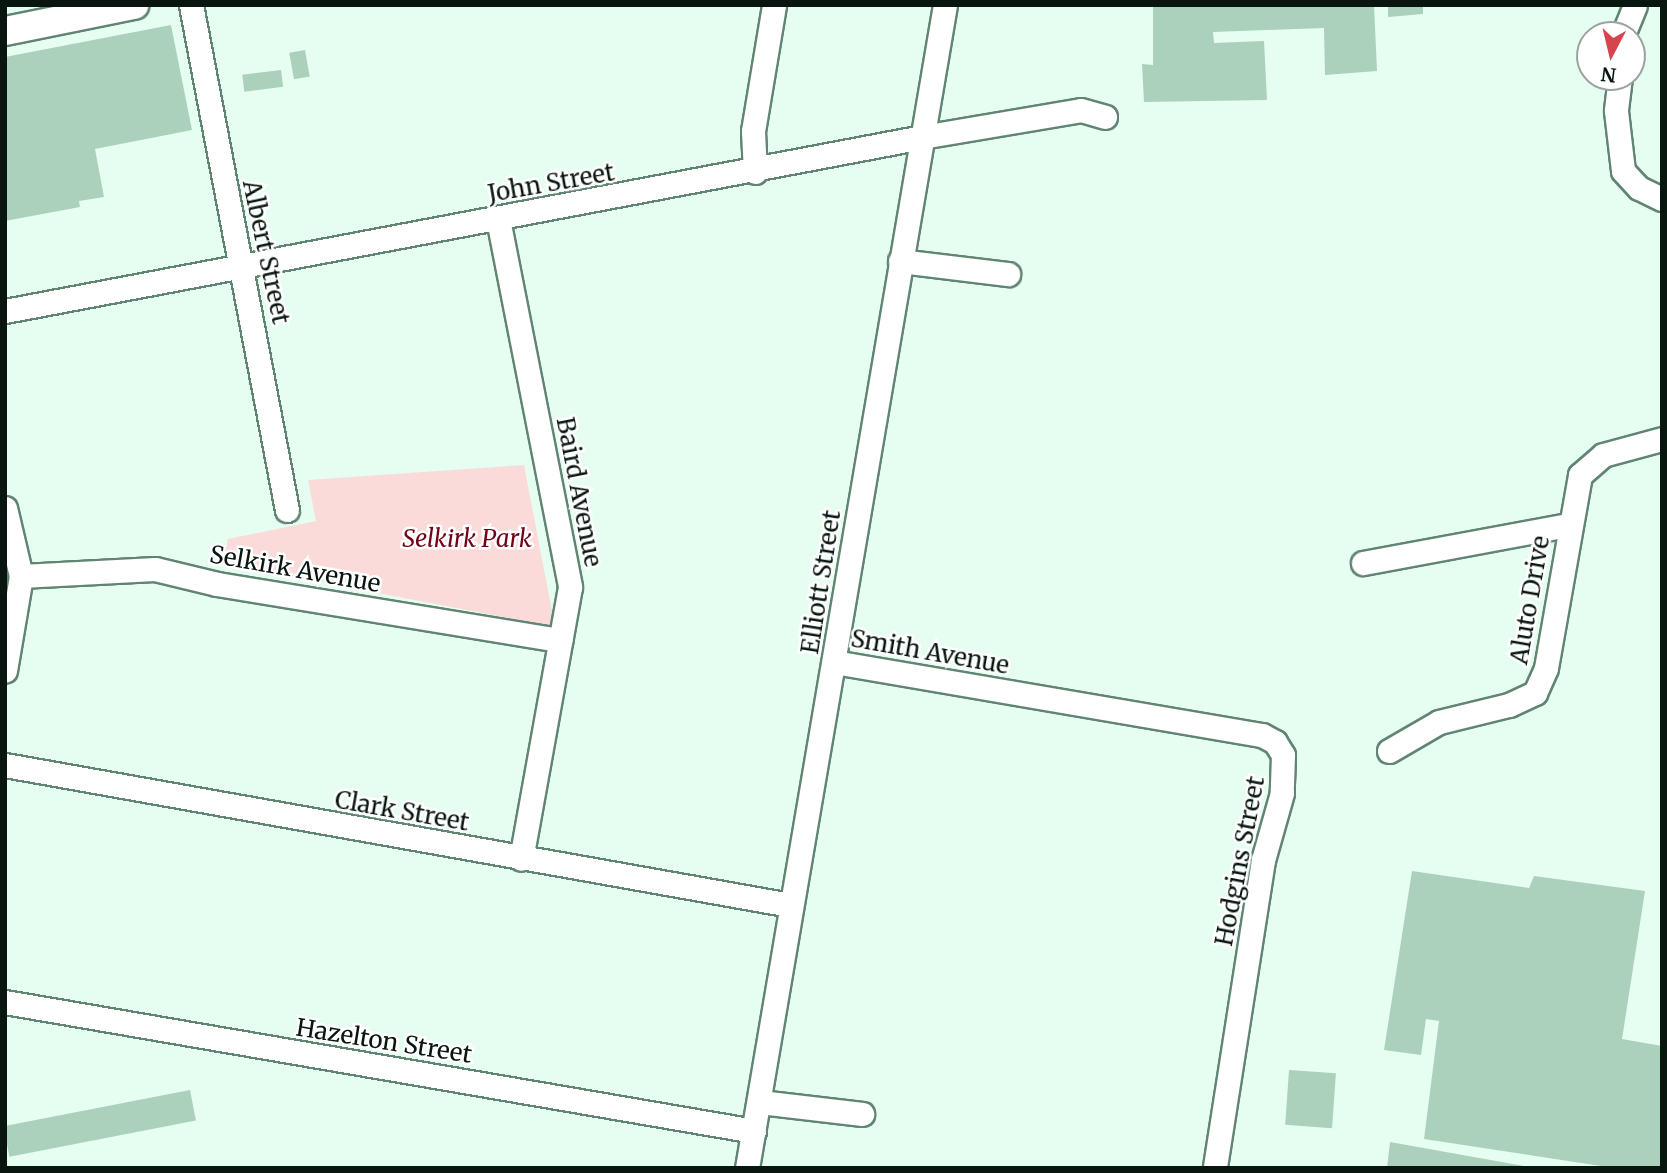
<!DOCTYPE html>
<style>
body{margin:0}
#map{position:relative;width:1667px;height:1173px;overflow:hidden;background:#e6fdf1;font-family:Merriweather,serif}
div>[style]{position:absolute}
.green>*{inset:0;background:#fadbd9}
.building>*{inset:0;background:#abd1bd;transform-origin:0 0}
.roads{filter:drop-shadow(2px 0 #628573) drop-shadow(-2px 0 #628573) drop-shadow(0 2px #628573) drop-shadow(0 -2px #628573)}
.minor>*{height:23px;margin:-11.5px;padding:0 11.5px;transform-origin:11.5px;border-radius:11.5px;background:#fff}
.major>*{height:28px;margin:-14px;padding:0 14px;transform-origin:14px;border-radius:14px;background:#fff}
span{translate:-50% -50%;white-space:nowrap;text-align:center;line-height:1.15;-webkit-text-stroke:5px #fff;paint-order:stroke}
.street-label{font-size:24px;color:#08160f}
.park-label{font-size:24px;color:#720016;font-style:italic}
.frame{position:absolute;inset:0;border:7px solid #08160f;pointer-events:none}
.north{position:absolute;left:1576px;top:21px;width:70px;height:70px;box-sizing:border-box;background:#fff;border:2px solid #9ca29f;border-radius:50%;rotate:187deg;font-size:19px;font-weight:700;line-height:28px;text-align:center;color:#08160f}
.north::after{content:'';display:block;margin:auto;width:24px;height:32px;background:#d6454e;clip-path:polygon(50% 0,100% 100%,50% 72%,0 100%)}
</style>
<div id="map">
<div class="green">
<i style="clip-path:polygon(524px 465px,555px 627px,222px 563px,228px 539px,316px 521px,308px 480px)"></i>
</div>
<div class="building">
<i style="clip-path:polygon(1153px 5px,1374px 5px,1377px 71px,1325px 75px,1324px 28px,1213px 32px,1214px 43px,1264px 41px,1267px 100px,1144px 102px,1142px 64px,1153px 65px)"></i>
<i style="clip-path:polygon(1388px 5px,1423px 5px,1423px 14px,1388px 17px)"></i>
<i style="clip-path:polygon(171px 25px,192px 130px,95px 149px,104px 197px,79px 201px,80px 207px,5px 221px,5px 57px)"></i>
<i style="left:305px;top:50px;width:27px;height:16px;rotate:80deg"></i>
<i style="left:281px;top:70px;width:17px;height:39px;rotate:83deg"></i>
<i style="clip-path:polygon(1412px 871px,1529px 888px,1534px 876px,1645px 891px,1622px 1039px,1662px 1046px,1660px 1168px,1614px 1168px,1424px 1139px,1439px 1021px,1426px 1019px,1421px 1055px,1384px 1050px)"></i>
<i style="left:1289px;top:1070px;width:47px;height:55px;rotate:4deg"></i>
<i style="left:190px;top:1090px;width:31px;height:190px;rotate:79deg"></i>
<i style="clip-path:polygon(1390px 1142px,1524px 1166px,1524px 1168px,1387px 1168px)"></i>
</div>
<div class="roads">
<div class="minor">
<i style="left:191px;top:5px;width:514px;rotate:79.24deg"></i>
<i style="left:1623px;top:35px;width:32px;rotate:-68deg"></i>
<i style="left:1620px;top:77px;width:34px;rotate:97deg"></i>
<i style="left:1616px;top:111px;width:60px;rotate:83.3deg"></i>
<i style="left:1623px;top:171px;width:23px;rotate:47deg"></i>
<i style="left:1639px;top:188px;width:25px;rotate:26deg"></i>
<i style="left:755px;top:172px;width:41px;rotate:-92.8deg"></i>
<i style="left:753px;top:131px;width:128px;rotate:-80.5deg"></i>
<i style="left:498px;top:219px;width:375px;rotate:78.9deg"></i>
<i style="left:570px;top:587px;width:276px;rotate:100.2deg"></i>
<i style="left:900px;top:261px;width:109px;rotate:6.9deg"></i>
<i style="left:5px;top:311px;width:933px;rotate:-10.74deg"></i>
<i style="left:922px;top:137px;width:161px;rotate:-9.6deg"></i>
<i style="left:1081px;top:110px;width:25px;rotate:16deg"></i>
<i style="left:5px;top:508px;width:70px;rotate:76.8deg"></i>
<i style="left:21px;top:576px;width:96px;rotate:99.6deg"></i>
<i style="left:1363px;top:563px;width:209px;rotate:-10.5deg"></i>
<i style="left:21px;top:576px;width:134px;rotate:-3deg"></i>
<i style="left:155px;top:569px;width:64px;rotate:13.6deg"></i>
<i style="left:217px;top:584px;width:348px;rotate:9.3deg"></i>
<i style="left:834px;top:662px;width:434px;rotate:9.7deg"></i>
<i style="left:1262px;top:735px;width:15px;rotate:28deg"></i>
<i style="left:1275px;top:742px;width:15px;rotate:58deg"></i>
<i style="left:1283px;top:755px;width:38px;rotate:92deg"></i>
<i style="left:1282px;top:793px;width:70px;rotate:105.8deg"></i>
<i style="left:1263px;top:860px;width:312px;rotate:98.9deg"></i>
<i style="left:1389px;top:751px;width:58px;rotate:-30.1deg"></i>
<i style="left:1439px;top:722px;width:72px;rotate:-13.7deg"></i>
<i style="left:1509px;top:705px;width:29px;rotate:-25deg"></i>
<i style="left:1535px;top:693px;width:27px;rotate:-66deg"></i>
<i style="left:1546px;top:668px;width:196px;rotate:-80deg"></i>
<i style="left:1580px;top:475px;width:30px;rotate:-41deg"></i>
<i style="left:1603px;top:455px;width:61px;rotate:-15.2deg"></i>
<i style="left:5px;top:765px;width:797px;rotate:10.11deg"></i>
<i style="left:5px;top:1002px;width:760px;rotate:9.77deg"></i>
<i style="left:760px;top:1102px;width:103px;rotate:6.7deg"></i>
<i style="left:747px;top:1168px;width:1180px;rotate:-80.34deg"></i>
</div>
<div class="major">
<i style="left:5px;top:31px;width:132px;rotate:-11.4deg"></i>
</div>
</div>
<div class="street-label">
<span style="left:551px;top:183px;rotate:-10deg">John Street</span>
<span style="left:266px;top:252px;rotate:78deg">Albert Street</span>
<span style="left:579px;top:492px;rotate:79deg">Baird Avenue</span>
<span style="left:295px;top:569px;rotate:10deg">Selkirk Avenue</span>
<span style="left:821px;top:582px;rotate:-81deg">Elliott Street</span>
<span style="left:1530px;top:600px;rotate:-80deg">Aluto Drive</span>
<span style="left:930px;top:652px;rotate:10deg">Smith Avenue</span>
<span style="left:402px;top:811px;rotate:10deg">Clark Street</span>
<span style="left:1240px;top:861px;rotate:-79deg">Hodgins Street</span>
<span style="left:384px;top:1041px;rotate:9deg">Hazelton Street</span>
</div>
<div class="park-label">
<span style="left:467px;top:539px">Selkirk Park</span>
</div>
<div class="frame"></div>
<div class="north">N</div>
</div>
